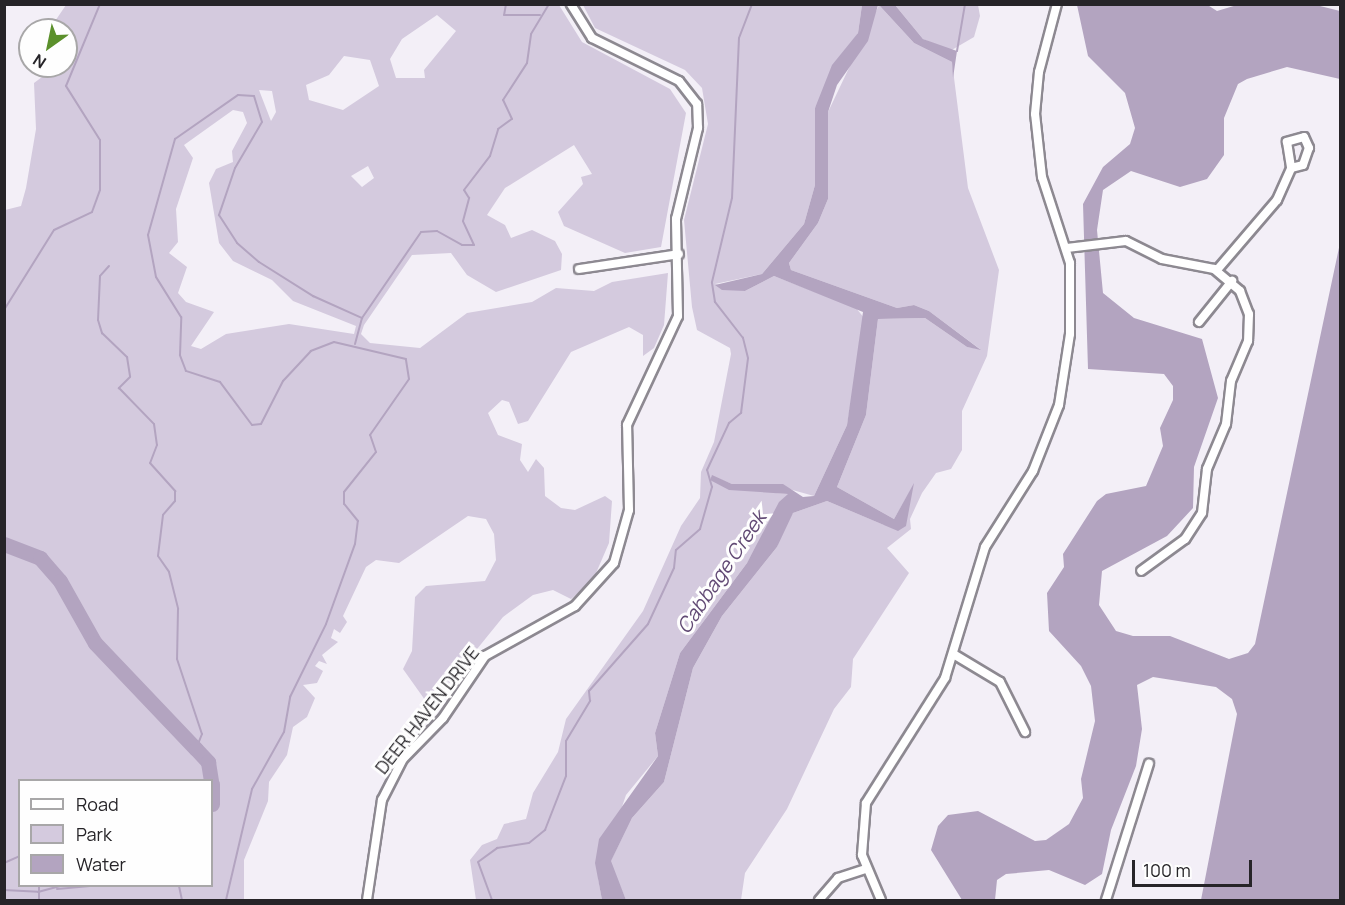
<!DOCTYPE html>
<style>
body{margin:0}
#map{position:relative;width:1345px;height:905px;overflow:hidden;background:#f3eff7;font-family:Manrope,sans-serif}
div>[style]{position:absolute}
.green>*{inset:0;background:#d4cade}
.water>*{inset:0;background:#b3a4c0}
.stream>*{height:2px;margin:-1px;padding:0 1px;transform-origin:1px;border-radius:1px;background:#b3a4c0}
.river>*{height:15px;margin:-7.5px;padding:0 7.5px;transform-origin:7.5px;border-radius:7.5px;background:#b3a4c0}
.roads{filter:drop-shadow(2px 0 #8d8991) drop-shadow(-2px 0 #8d8991) drop-shadow(0 2px #8d8991) drop-shadow(0 -2px #8d8991)}
.minor>*{height:8px;margin:-4px;padding:0 4px;transform-origin:4px;border-radius:4px;background:#fff}
span{translate:-50% -50%;white-space:nowrap;text-align:center;line-height:1.15;-webkit-text-stroke:6px #fefefe;paint-order:stroke}
.street-label{font-size:18px;color:#262428}
.water-label{font-size:20px;color:#614974;font-style:italic}
.frame{position:absolute;inset:0;border:6px solid #262428;pointer-events:none}
.legend{position:absolute;left:18px;top:779px;width:195px;height:108px;box-sizing:border-box;background:#fefefe;border:2px solid #a8a7a8;margin:0;padding:8px 10px;list-style:none;font-size:18px;color:#262428}
.legend li{display:flex;align-items:center;gap:12px;height:30px}
.legend b{width:30px;border:2px solid #a8a7a8}
.north{position:absolute;left:18px;top:18px;width:60px;height:60px;box-sizing:border-box;background:#fefefe;border:2px solid #a8a7a8;border-radius:50%;rotate:213deg;font-size:16px;font-weight:700;line-height:24px;text-align:center;color:#262428}
.north::after{content:'';display:block;margin:auto;width:21px;height:27px;background:#5b902b;clip-path:polygon(50% 0,100% 100%,50% 72%,0 100%)}
.scale{position:absolute;left:1132px;top:860px;width:120px;height:27px;box-sizing:border-box;border:3px solid #262428;border-top:0;padding-left:8px;font-size:18px;line-height:21px;white-space:nowrap;color:#262428;-webkit-text-stroke:4px #fefefe;paint-order:stroke}
</style>
<div id="map">
<div class="green">
<i style="clip-path:polygon(evenodd,66px 5px,559px 5px,582px 42px,670px 89px,686px 113px,661px 247px,625px 253px,564px 226px,558px 212px,583px 184px,581px 177px,592px 174px,574px 145px,505px 188px,487px 215px,505px 225px,511px 238px,532px 230px,555px 241px,562px 254px,561px 270px,496px 292px,467px 275px,451px 253px,412px 255px,364px 325px,361px 334px,370px 343px,420px 348px,467px 313px,532px 302px,556px 288px,594px 291px,612px 282px,668px 273px,664px 325px,654px 348px,643px 356px,643px 335px,629px 327px,571px 352px,528px 421px,518px 424px,509px 402px,502px 400px,488px 413px,498px 435px,522px 444px,520px 460px,528px 472px,536px 459px,544px 468px,545px 496px,561px 508px,575px 510px,605px 496px,612px 501px,609px 543px,593px 580px,571px 599px,553px 590px,533px 595px,503px 617px,430px 707px,403px 669px,412px 651px,415px 597px,426px 586px,485px 581px,496px 560px,494px 534px,486px 519px,468px 516px,399px 563px,376px 560px,366px 567px,343px 616px,347px 622px,340px 633px,334px 629px,331px 638px,338px 642px,322px 655px,327px 664px,319px 661px,315px 666px,323px 671px,317px 683px,303px 685px,315px 698px,307px 717px,293px 727px,287px 755px,269px 782px,268px 801px,244px 860px,244px 900px,5px 900px,5px 210px,21px 206px,26px 188px,36px 129px,34px 83px,42px 77px,44px 66px,66px 66px,66px 30px,49px 30px,66px 5px,437px 15px,456px 31px,424px 70px,425px 78px,396px 78px,390px 59px,402px 39px,437px 15px,66px 5px,344px 56px,370px 60px,379px 86px,343px 110px,309px 100px,306px 85px,329px 75px,344px 56px,66px 5px,259px 90px,272px 91px,276px 112px,271px 121px,259px 90px,66px 5px,233px 110px,243px 112px,247px 123px,232px 151px,233px 162px,216px 169px,209px 183px,219px 243px,233px 261px,272px 280px,293px 301px,356px 326px,354px 334px,289px 324px,226px 334px,201px 349px,191px 346px,214px 312px,186px 302px,178px 293px,187px 267px,169px 253px,178px 242px,176px 209px,193px 158px,184px 145px,233px 110px,66px 5px,368px 166px,374px 178px,362px 187px,351px 176px,368px 166px,66px 5px,20px 780px,212px 780px,212px 886px,20px 886px,20px 780px)"></i>
<i style="clip-path:polygon(583px 5px,862px 5px,858px 33px,815px 108px,815px 185px,804px 224px,762px 274px,715px 284px,745px 291px,774px 276px,856px 308px,865px 319px,847px 425px,814px 496px,771px 484px,732px 484px,712px 476px,710px 480px,776px 493px,789px 494px,747px 563px,680px 653px,655px 733px,658px 756px,626px 795px,598px 878px,602px 900px,476px 900px,470px 860px,482px 845px,497px 839px,504px 824px,526px 819px,533px 793px,558px 752px,566px 719px,643px 611px,681px 526px,700px 498px,701px 472px,714px 442px,731px 354px,730px 348px,697px 330px,692px 307px,684px 220px,708px 124px,702px 88px,685px 70px,595px 28px)"></i>
<i style="clip-path:polygon(879px 5px,914px 43px,952px 62px,968px 188px,999px 270px,987px 356px,962px 411px,962px 450px,951px 469px,936px 473px,922px 493px,910px 519px,911px 529px,887px 548px,909px 573px,853px 659px,851px 687px,834px 709px,787px 809px,745px 873px,741px 900px,626px 900px,610px 862px,632px 818px,664px 782px,693px 668px,722px 616px,777px 547px,784px 524px,793px 513px,827px 501px,884px 525px,903px 522px,913px 486px,894px 519px,837px 487px,866px 415px,878px 319px,925px 318px,967px 347px,980px 349px,929px 311px,914px 305px,897px 308px,791px 270px,789px 263px,818px 223px,828px 199px,828px 112px)"></i>
<i style="clip-path:polygon(895px 5px,978px 5px,980px 16px,974px 37px,950px 51px,923px 39px)"></i>
</div>
<div class="water">
<i style="clip-path:polygon(1206px 4px,1217px 11px,1237px 5px,1312px 4px,1340px 11px,1340px 79px,1287px 67px,1247px 79px,1238px 84px,1224px 118px,1224px 155px,1207px 179px,1180px 187px,1131px 171px,1103px 190px,1097px 230px,1103px 293px,1134px 318px,1202px 339px,1218px 398px,1194px 467px,1193px 508px,1167px 536px,1102px 571px,1099px 605px,1116px 631px,1133px 636px,1170px 636px,1229px 659px,1248px 653px,1255px 644px,1340px 243px,1340px 900px,1201px 900px,1237px 714px,1232px 699px,1216px 687px,1153px 677px,1137px 685px,1142px 729px,1136px 766px,1111px 830px,1102px 874px,1085px 885px,1049px 870px,1006px 874px,997px 880px,995px 900px,962px 900px,931px 850px,938px 826px,948px 815px,978px 811px,1035px 841px,1046px 840px,1069px 824px,1083px 798px,1081px 779px,1095px 721px,1091px 686px,1081px 666px,1049px 631px,1047px 593px,1064px 567px,1063px 554px,1097px 501px,1106px 494px,1146px 486px,1163px 446px,1160px 428px,1173px 400px,1173px 386px,1164px 374px,1088px 369px,1083px 204px,1103px 167px,1130px 144px,1135px 128px,1125px 93px,1088px 56px,1077px 5px)"></i>
<i style="clip-path:polygon(862px 5px,878px 5px,868px 41px,837px 85px,828px 112px,828px 199px,818px 223px,789px 263px,791px 270px,897px 308px,914px 305px,929px 311px,981px 350px,967px 347px,925px 318px,878px 319px,866px 415px,837px 487px,894px 519px,914px 483px,906px 526px,898px 531px,827px 501px,793px 513px,777px 547px,722px 616px,693px 668px,664px 782px,632px 818px,611px 861px,626px 900px,602px 900px,595px 863px,599px 839px,658px 756px,655px 733px,680px 653px,747px 563px,779px 502px,788px 494px,729px 490px,710px 480px,712px 475px,732px 484px,783px 484px,803px 497px,814px 496px,847px 425px,863px 312px,774px 276px,745px 291px,722px 290px,715px 285px,762px 274px,804px 224px,815px 185px,815px 108px,832px 65px,858px 33px)"></i>
<i style="clip-path:polygon(879px 5px,895px 5px,923px 39px,957px 51px,953px 78px,952px 62px,914px 43px)"></i>
</div>
<div class="stream">
<i style="left:506px;top:4px;width:11px;rotate:100deg"></i>
<i style="left:504px;top:15px;width:36px"></i>
<i style="left:957px;top:51px;width:48px;rotate:-80.3deg"></i>
<i style="left:109px;top:266px;width:13px;rotate:132deg"></i>
<i style="left:100px;top:276px;width:44px;rotate:92.6deg"></i>
<i style="left:98px;top:320px;width:14px;rotate:73deg"></i>
<i style="left:102px;top:333px;width:35px;rotate:44deg"></i>
<i style="left:127px;top:357px;width:20px;rotate:81deg"></i>
<i style="left:130px;top:377px;width:16px;rotate:135deg"></i>
<i style="left:119px;top:388px;width:50px;rotate:45.8deg"></i>
<i style="left:154px;top:424px;width:21px;rotate:82deg"></i>
<i style="left:157px;top:445px;width:19px;rotate:111deg"></i>
<i style="left:150px;top:463px;width:38px;rotate:48deg"></i>
<i style="left:175px;top:491px;width:10px;rotate:90deg"></i>
<i style="left:175px;top:501px;width:18px;rotate:131deg"></i>
<i style="left:163px;top:515px;width:41px;rotate:97deg"></i>
<i style="left:158px;top:556px;width:19px;rotate:55deg"></i>
<i style="left:169px;top:572px;width:38px;rotate:76deg"></i>
<i style="left:178px;top:609px;width:50px;rotate:91.1deg"></i>
<i style="left:177px;top:659px;width:79px;rotate:71.6deg"></i>
<i style="left:202px;top:734px;width:16px;rotate:112deg"></i>
<i style="left:4px;top:310px;width:94px;rotate:-58deg"></i>
<i style="left:54px;top:230px;width:42px;rotate:-25.3deg"></i>
<i style="left:92px;top:212px;width:23px;rotate:-70deg"></i>
<i style="left:100px;top:190px;width:50px;rotate:-90deg"></i>
<i style="left:100px;top:140px;width:64px;rotate:-122.2deg"></i>
<i style="left:66px;top:86px;width:89px;rotate:-67.5deg"></i>
<i style="left:355px;top:344px;width:27px;rotate:-75deg"></i>
<i style="left:4px;top:863px;width:17px;rotate:-24deg"></i>
<i style="left:179px;top:886px;width:14px;rotate:78deg"></i>
<i style="left:57px;top:889px;width:33px;rotate:-5deg"></i>
<i style="left:4px;top:890px;width:34px;rotate:3deg"></i>
<i style="left:38px;top:892px;width:23px;rotate:-15deg"></i>
<i style="left:39px;top:900px;width:14px;rotate:-90deg"></i>
<i style="left:226px;top:900px;width:114px;rotate:-76.8deg"></i>
<i style="left:252px;top:789px;width:65px;rotate:-60.7deg"></i>
<i style="left:284px;top:732px;width:36px;rotate:-80deg"></i>
<i style="left:290px;top:697px;width:81px;rotate:-63.7deg"></i>
<i style="left:326px;top:624px;width:85px;rotate:-70.1deg"></i>
<i style="left:355px;top:544px;width:23px;rotate:-83deg"></i>
<i style="left:358px;top:521px;width:22px;rotate:-129deg"></i>
<i style="left:344px;top:504px;width:12px;rotate:-90deg"></i>
<i style="left:344px;top:492px;width:51px;rotate:-51.3deg"></i>
<i style="left:376px;top:452px;width:18px;rotate:-109deg"></i>
<i style="left:370px;top:435px;width:68px;rotate:-55.1deg"></i>
<i style="left:409px;top:379px;width:20px;rotate:-99deg"></i>
<i style="left:406px;top:359px;width:74px;rotate:-166.7deg"></i>
<i style="left:334px;top:342px;width:25px;rotate:159deg"></i>
<i style="left:311px;top:351px;width:41px;rotate:133deg"></i>
<i style="left:283px;top:381px;width:48px;rotate:117.1deg"></i>
<i style="left:261px;top:424px;width:9px;rotate:174deg"></i>
<i style="left:252px;top:425px;width:54px;rotate:-126.7deg"></i>
<i style="left:220px;top:382px;width:36px;rotate:-162deg"></i>
<i style="left:186px;top:371px;width:17px;rotate:-111deg"></i>
<i style="left:180px;top:355px;width:38px;rotate:-88deg"></i>
<i style="left:181px;top:317px;width:47px;rotate:-122deg"></i>
<i style="left:156px;top:277px;width:43px;rotate:-100.8deg"></i>
<i style="left:148px;top:235px;width:100px;rotate:-74.3deg"></i>
<i style="left:175px;top:139px;width:77px;rotate:-34.9deg"></i>
<i style="left:238px;top:95px;width:16px;rotate:4deg"></i>
<i style="left:254px;top:96px;width:27px;rotate:73deg"></i>
<i style="left:262px;top:122px;width:53px;rotate:120.4deg"></i>
<i style="left:235px;top:168px;width:50px;rotate:108.8deg"></i>
<i style="left:219px;top:215px;width:33px;rotate:57deg"></i>
<i style="left:237px;top:243px;width:29px;rotate:41deg"></i>
<i style="left:259px;top:262px;width:64px;rotate:32.2deg"></i>
<i style="left:313px;top:296px;width:54px;rotate:24.2deg"></i>
<i style="left:362px;top:318px;width:104px;rotate:-55.5deg"></i>
<i style="left:421px;top:232px;width:16px;rotate:-4deg"></i>
<i style="left:437px;top:231px;width:29px;rotate:29deg"></i>
<i style="left:462px;top:245px;width:12px"></i>
<i style="left:474px;top:245px;width:26px;rotate:-115deg"></i>
<i style="left:463px;top:221px;width:24px;rotate:-75deg"></i>
<i style="left:469px;top:198px;width:9px;rotate:-122deg"></i>
<i style="left:464px;top:190px;width:43px;rotate:-52.6deg"></i>
<i style="left:490px;top:156px;width:28px;rotate:-73deg"></i>
<i style="left:498px;top:129px;width:17px;rotate:-36deg"></i>
<i style="left:512px;top:119px;width:21px;rotate:-115deg"></i>
<i style="left:503px;top:100px;width:44px;rotate:-57deg"></i>
<i style="left:527px;top:63px;width:29px;rotate:-82deg"></i>
<i style="left:531px;top:34px;width:35px;rotate:-59deg"></i>
<i style="left:492px;top:900px;width:40px;rotate:-110.2deg"></i>
<i style="left:478px;top:862px;width:24px;rotate:-36deg"></i>
<i style="left:497px;top:848px;width:32px;rotate:-9deg"></i>
<i style="left:529px;top:843px;width:21px;rotate:-39deg"></i>
<i style="left:545px;top:830px;width:58px;rotate:-68.7deg"></i>
<i style="left:566px;top:776px;width:35px;rotate:-90deg"></i>
<i style="left:566px;top:741px;width:47px;rotate:-59deg"></i>
<i style="left:590px;top:701px;width:10px;rotate:-96deg"></i>
<i style="left:589px;top:691px;width:89px;rotate:-48.6deg"></i>
<i style="left:648px;top:624px;width:62px;rotate:-65.1deg"></i>
<i style="left:674px;top:568px;width:18px;rotate:-84deg"></i>
<i style="left:676px;top:550px;width:32px;rotate:-41deg"></i>
<i style="left:700px;top:529px;width:44px;rotate:-74.1deg"></i>
<i style="left:712px;top:487px;width:18px;rotate:-106deg"></i>
<i style="left:707px;top:470px;width:52px;rotate:-64.9deg"></i>
<i style="left:729px;top:423px;width:16px;rotate:-40deg"></i>
<i style="left:741px;top:413px;width:55px;rotate:-82.7deg"></i>
<i style="left:748px;top:358px;width:21px;rotate:-104deg"></i>
<i style="left:743px;top:338px;width:46px;rotate:-127.9deg"></i>
<i style="left:715px;top:302px;width:20px;rotate:-99deg"></i>
<i style="left:712px;top:282px;width:86px;rotate:-76.6deg"></i>
<i style="left:732px;top:198px;width:160px;rotate:-87.5deg"></i>
<i style="left:739px;top:38px;width:36px;rotate:-69deg"></i>
</div>
<div class="river">
<i style="left:4px;top:544px;width:39px;rotate:21deg"></i>
<i style="left:40px;top:558px;width:30px;rotate:49deg"></i>
<i style="left:60px;top:581px;width:71px;rotate:60.6deg"></i>
<i style="left:95px;top:643px;width:146px;rotate:46.4deg"></i>
<i style="left:196px;top:749px;width:18px;rotate:47deg"></i>
<i style="left:208px;top:762px;width:18px;rotate:81deg"></i>
<i style="left:212px;top:784px;width:20px;rotate:90deg"></i>
</div>
<div class="roads">
<div class="minor">
<i style="left:1067px;top:248px;width:59px;rotate:-6.8deg"></i>
<i style="left:1126px;top:241px;width:40px;rotate:26.6deg"></i>
<i style="left:1162px;top:259px;width:53px;rotate:10.9deg"></i>
<i style="left:1214px;top:269px;width:34px;rotate:40deg"></i>
<i style="left:1240px;top:291px;width:25px;rotate:69deg"></i>
<i style="left:1249px;top:314px;width:27px;rotate:92deg"></i>
<i style="left:1248px;top:341px;width:43px;rotate:113deg"></i>
<i style="left:1231px;top:381px;width:43px;rotate:96.6deg"></i>
<i style="left:1226px;top:424px;width:49px;rotate:112.9deg"></i>
<i style="left:1207px;top:469px;width:44px;rotate:96.5deg"></i>
<i style="left:1202px;top:513px;width:31px;rotate:123deg"></i>
<i style="left:1185px;top:539px;width:54px;rotate:144deg"></i>
<i style="left:579px;top:269px;width:101px;rotate:-8.5deg"></i>
<i style="left:1217px;top:270px;width:92px;rotate:-49.4deg"></i>
<i style="left:1277px;top:200px;width:35px;rotate:-66deg"></i>
<i style="left:1291px;top:168px;width:12px;rotate:-14deg"></i>
<i style="left:1303px;top:165px;width:18px;rotate:-71deg"></i>
<i style="left:1309px;top:148px;width:12px;rotate:-114deg"></i>
<i style="left:1304px;top:137px;width:18px;rotate:164deg"></i>
<i style="left:1287px;top:142px;width:26px;rotate:81deg"></i>
<i style="left:1199px;top:322px;width:53px;rotate:-51.2deg"></i>
<i style="left:955px;top:655px;width:52px;rotate:31deg"></i>
<i style="left:1000px;top:682px;width:56px;rotate:63.4deg"></i>
<i style="left:367px;top:900px;width:101px;rotate:-81.5deg"></i>
<i style="left:382px;top:800px;width:46px;rotate:-62.9deg"></i>
<i style="left:403px;top:759px;width:57px;rotate:-45.7deg"></i>
<i style="left:443px;top:718px;width:75px;rotate:-55.9deg"></i>
<i style="left:485px;top:656px;width:103px;rotate:-29.1deg"></i>
<i style="left:575px;top:606px;width:58px;rotate:-47.8deg"></i>
<i style="left:614px;top:563px;width:55px;rotate:-74.2deg"></i>
<i style="left:629px;top:510px;width:85px;rotate:-91.3deg"></i>
<i style="left:627px;top:425px;width:120px;rotate:-64.9deg"></i>
<i style="left:678px;top:316px;width:97px;rotate:-91.2deg"></i>
<i style="left:676px;top:219px;width:94px;rotate:-76.4deg"></i>
<i style="left:698px;top:128px;width:24px;rotate:-92deg"></i>
<i style="left:697px;top:104px;width:29px;rotate:-128deg"></i>
<i style="left:679px;top:81px;width:97px;rotate:-153.7deg"></i>
<i style="left:592px;top:38px;width:40px;rotate:-122deg"></i>
<i style="left:819px;top:900px;width:29px;rotate:-49deg"></i>
<i style="left:838px;top:878px;width:29px;rotate:-18deg"></i>
<i style="left:881px;top:900px;width:49px;rotate:-112.9deg"></i>
<i style="left:862px;top:855px;width:52px;rotate:-85.6deg"></i>
<i style="left:866px;top:803px;width:148px;rotate:-57.7deg"></i>
<i style="left:945px;top:678px;width:137px;rotate:-73deg"></i>
<i style="left:985px;top:547px;width:90px;rotate:-57.7deg"></i>
<i style="left:1033px;top:471px;width:71px;rotate:-68.5deg"></i>
<i style="left:1059px;top:405px;width:72px;rotate:-81.2deg"></i>
<i style="left:1070px;top:334px;width:71px;rotate:-90deg"></i>
<i style="left:1070px;top:263px;width:90px;rotate:-108deg"></i>
<i style="left:1042px;top:177px;width:63px;rotate:-96.3deg"></i>
<i style="left:1035px;top:114px;width:42px;rotate:-84.6deg"></i>
<i style="left:1039px;top:72px;width:70px;rotate:-75.2deg"></i>
<i style="left:1106px;top:900px;width:143px;rotate:-72.5deg"></i>
</div>
</div>
<div class="street-label">
<span style="left:427px;top:710px;rotate:-52deg">DEER HAVEN DRIVE</span>
</div>
<div class="water-label">
<span style="left:721px;top:572px;rotate:-56deg">Cabbage Creek</span>
</div>
<div class="frame"></div>
<ul class="legend">
<li><b style="height:8px;background:#fff"></b>Road</li>
<li><b style="height:16px;background:#d4cade"></b>Park</li>
<li><b style="height:16px;background:#b3a4c0"></b>Water</li>
</ul>
<div class="north">N</div>
<div class="scale">100 m</div>
</div>
